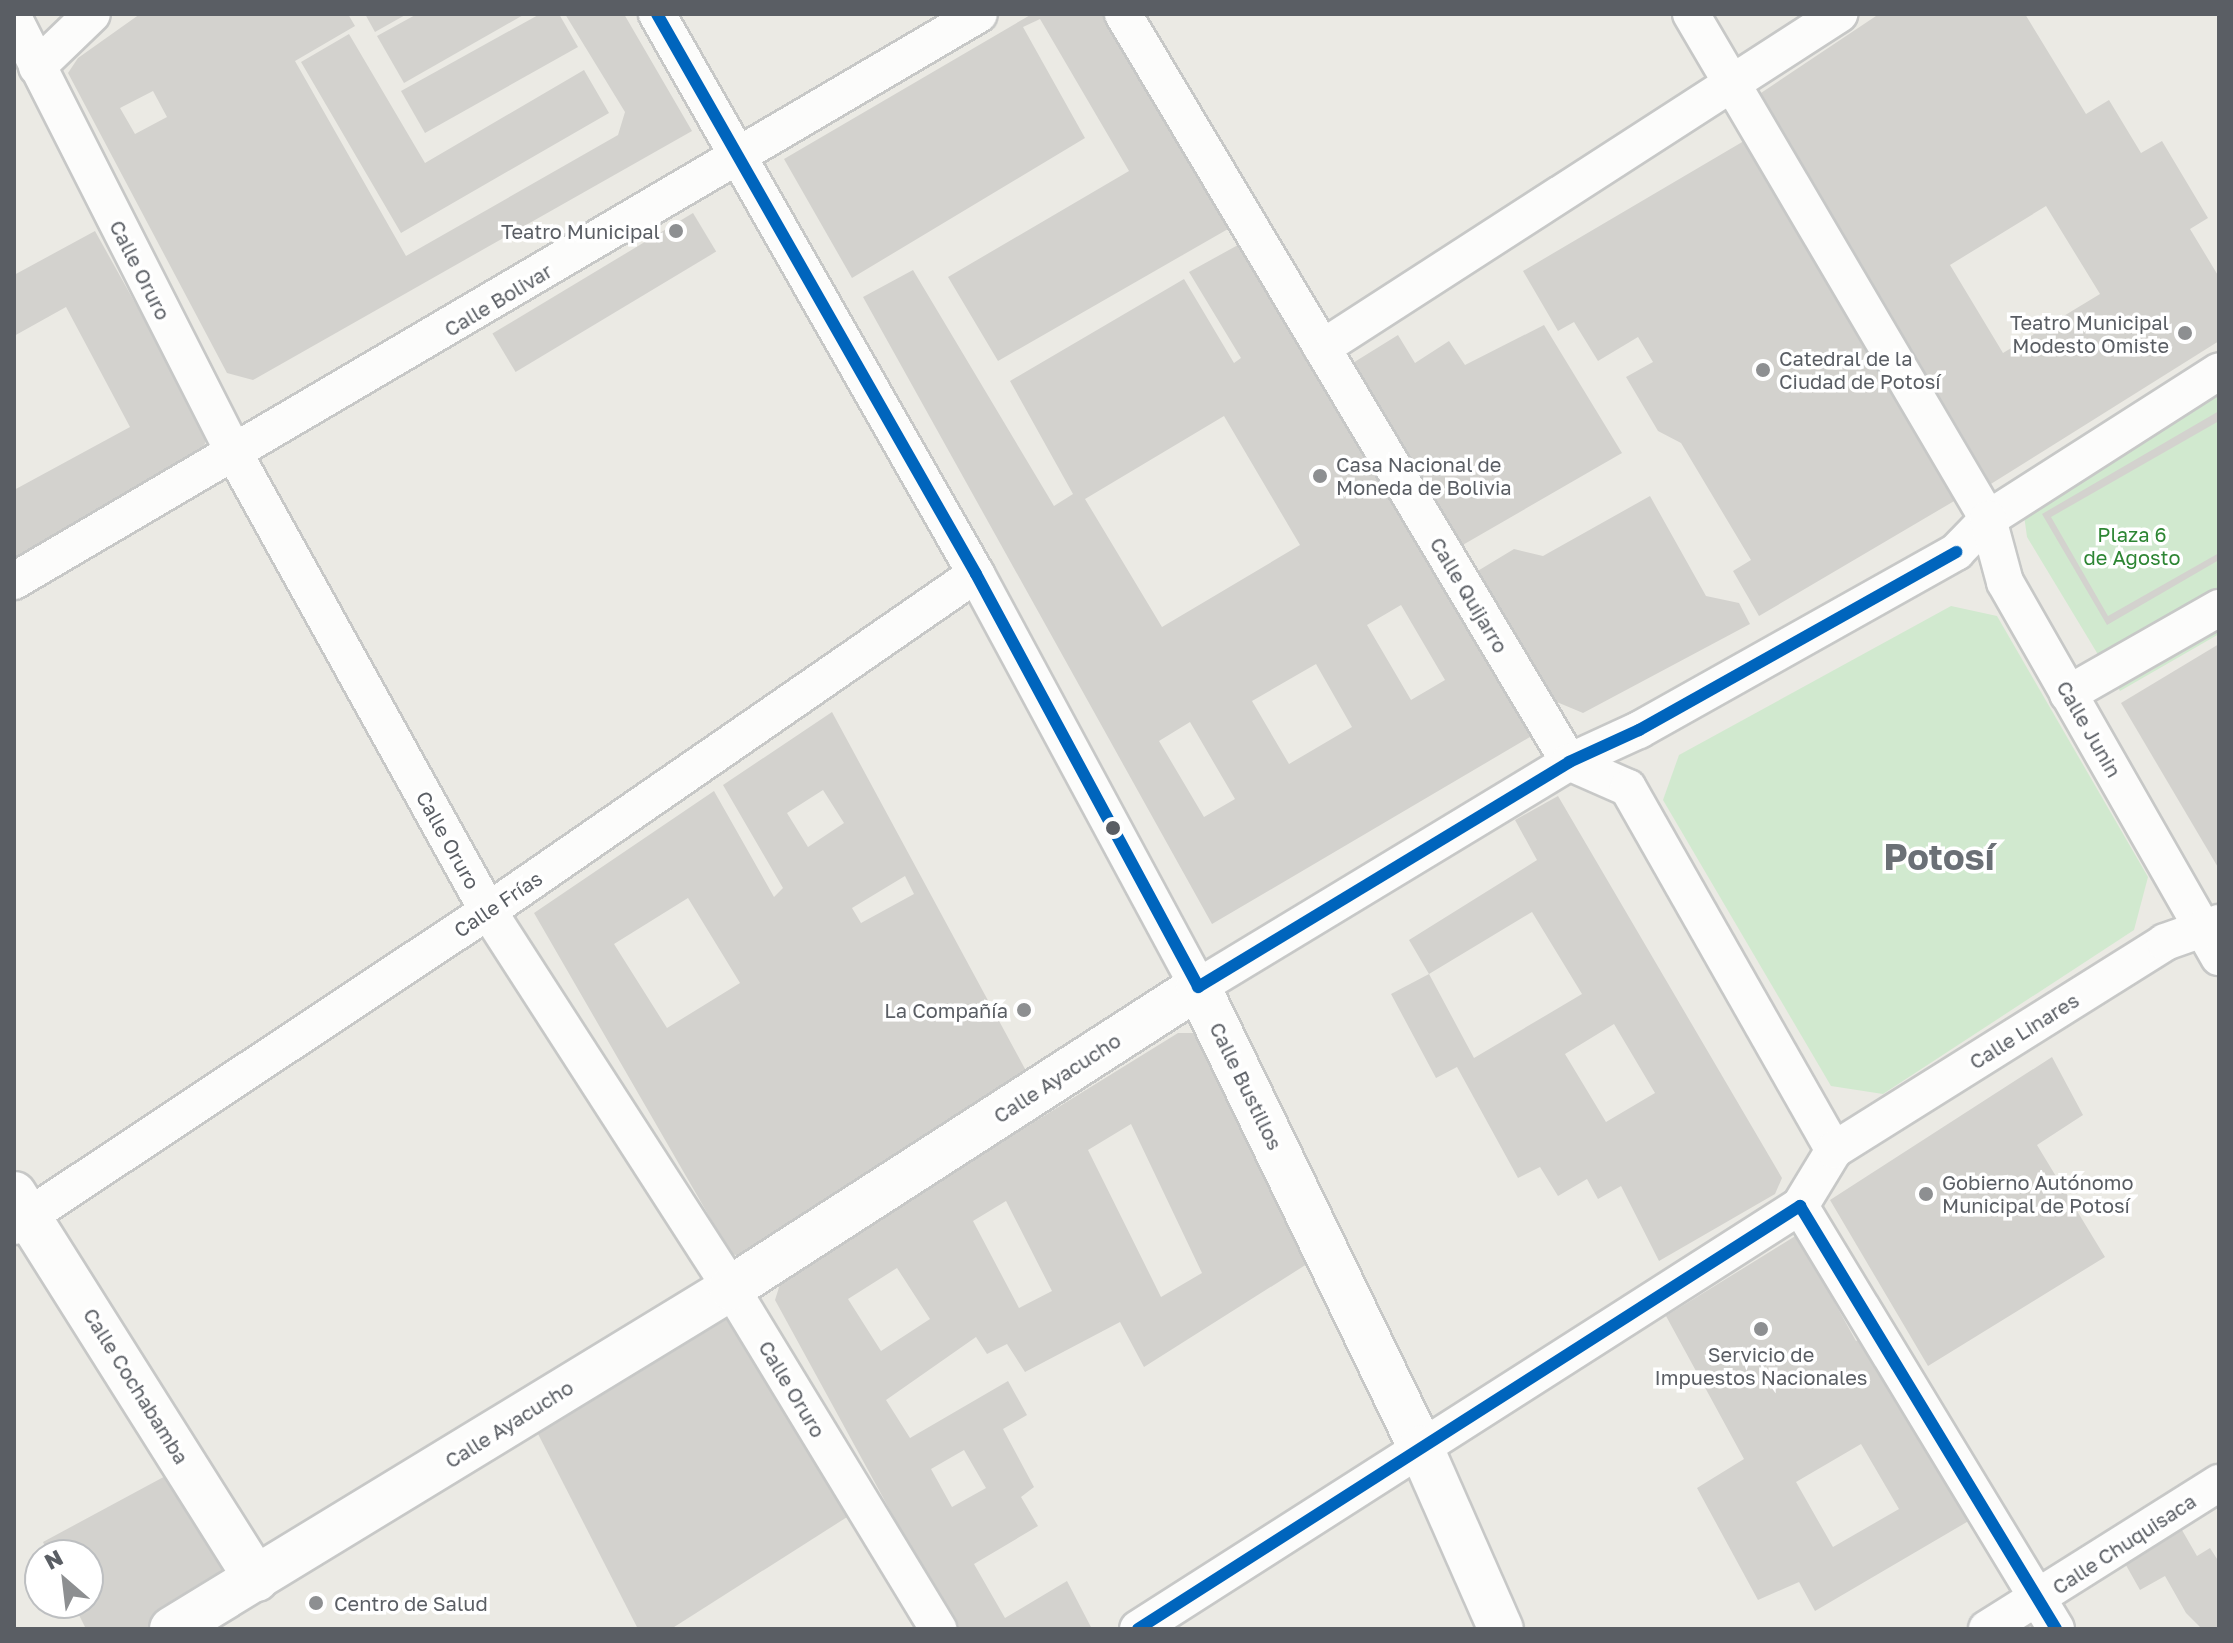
<!DOCTYPE html>
<meta charset="utf-8">
<style>
body{margin:0}
#map{position:relative;width:2233px;height:1643px;overflow:hidden;background:#ebeae4;font-family:"Golos Text",sans-serif}
div>[style]{position:absolute}
.green>*{inset:0;background:#d1e9cf}
.building>*{inset:0;background:#d3d2ce;transform-origin:0 0}
.roads{filter:drop-shadow(2px 0 #c7c8c7) drop-shadow(-2px 0 #c7c8c7) drop-shadow(0 2px #c7c8c7) drop-shadow(0 -2px #c7c8c7)}
.street>*{height:36px;margin:-18px;padding:0 18px;transform-origin:18px;border-radius:18px;background:#fcfcfb}
.secondary>*{height:44px;margin:-22px;padding:0 22px;transform-origin:22px;border-radius:22px;background:#fcfcfb}
.bus-1>*{height:12px;margin:-6px;padding:0 6px;transform-origin:6px;border-radius:6px;background:#0065bd}
.dots>*{width:22px;height:22px;translate:-50% -50%;box-sizing:border-box;border:4px solid #fff;border-radius:50%}
span{translate:-50% -50%;white-space:nowrap;text-align:center;line-height:1.15;-webkit-text-stroke:7px #fff;paint-order:stroke}
.poi-label{font-size:20px;color:#5a5e64}
.right{translate:-100% -50%;text-align:right}
.left{translate:0 -50%;text-align:left}
.street-label{font-size:20px;color:#5a5e64}
.park-label{font-size:20px;color:#2e8634}
.town-label{font-size:36px;color:#6b7076;font-weight:700}
.frame{position:absolute;inset:0;border:16px solid #5a5e64;pointer-events:none}
.north{position:absolute;left:24px;top:1539px;width:80px;height:80px;box-sizing:border-box;background:#fff;border:2px solid #bdbfc1;border-radius:50%;rotate:332deg;font-size:22px;font-weight:700;line-height:32px;text-align:center;color:#5a5e64}
.north::after{content:'';display:block;margin:auto;width:28px;height:36px;background:#8d8f91;clip-path:polygon(50% 0,100% 100%,50% 72%,0 100%)}
</style>
<div id="map">
<div class="green">
<i style="clip-path:polygon(2219px 395px,2219px 634px,2120px 691px,2027px 537px,2023px 508px)"></i>
<i style="clip-path:polygon(1951px 606px,1997px 616px,2148px 877px,2134px 930px,1883px 1094px,1831px 1086px,1663px 800px,1679px 755px)"></i>
</div>
<div class="building">
<i style="clip-path:polygon(evenodd,140px 14px,348px 14px,355px 26px,295px 61px,406px 256px,618px 135px,625px 112px,565px 14px,624px 14px,692px 131px,253px 380px,227px 373px,68px 73px,78px 58px,140px 14px,153px 91px,167px 117px,135px 134px,120px 108px,153px 91px)"></i>
<i style="clip-path:polygon(365px 14px,407px 14px,375px 32px)"></i>
<i style="clip-path:polygon(417px 14px,525px 14px,404px 83px,377px 36px)"></i>
<i style="clip-path:polygon(540px 14px,559px 14px,578px 47px,425px 133px,401px 91px)"></i>
<i style="clip-path:polygon(evenodd,1032px 14px,1103px 14px,1535px 734px,1212px 924px,863px 297px,913px 270px,1054px 506px,1073px 494px,1010px 381px,1184px 279px,1234px 363px,1241px 358px,1189px 272px,1238px 245px,1228px 229px,998px 361px,948px 277px,1129px 171px,1040px 19px,1023px 27px,1085px 138px,852px 278px,784px 159px,1032px 14px,1224px 416px,1300px 545px,1162px 627px,1085px 499px,1224px 416px,1032px 14px,1401px 605px,1445px 680px,1411px 700px,1367px 625px,1401px 605px,1032px 14px,1316px 664px,1352px 727px,1289px 764px,1252px 701px,1316px 664px,1032px 14px,1190px 722px,1235px 799px,1204px 817px,1159px 741px,1190px 722px)"></i>
<i style="clip-path:polygon(evenodd,1879px 14px,2025px 14px,2086px 114px,2109px 100px,2141px 153px,2162px 141px,2208px 218px,2190px 229px,2219px 277px,2219px 341px,1986px 487px,1758px 95px,1879px 14px,2046px 206px,2100px 294px,2003px 353px,1950px 265px,2046px 206px)"></i>
<i style="clip-path:polygon(349px 34px,425px 163px,584px 70px,609px 113px,401px 233px,301px 62px)"></i>
<i style="clip-path:polygon(1749px 138px,1961px 497px,1759px 616px,1733px 571px,1751px 560px,1681px 443px,1658px 431px,1626px 377px,1653px 362px,1638px 337px,1598px 361px,1574px 322px,1558px 331px,1523px 271px)"></i>
<i style="left:693px;top:213px;width:45px;height:234px;rotate:59deg"></i>
<i style="clip-path:polygon(95px 231px,208px 434px,200px 459px,14px 561px,14px 490px,130px 427px,66px 307px,14px 336px,14px 275px)"></i>
<i style="clip-path:polygon(1544px 325px,1622px 453px,1454px 550px,1348px 366px,1398px 335px,1415px 363px,1449px 341px,1465px 365px)"></i>
<i style="clip-path:polygon(2219px 411px,2219px 421px,2051px 517px,2108px 616px,2219px 553px,2219px 560px,2107px 625px,2042px 514px)"></i>
<i style="clip-path:polygon(1650px 496px,1706px 596px,1739px 603px,1750px 624px,1583px 713px,1552px 700px,1476px 572px,1514px 549px,1543px 556px)"></i>
<i style="clip-path:polygon(2219px 644px,2219px 869px,2121px 703px)"></i>
<i style="clip-path:polygon(evenodd,832px 712px,1031px 1080px,751px 1258px,731px 1254px,534px 913px,714px 791px,774px 897px,783px 888px,723px 785px,832px 712px,823px 790px,844px 823px,808px 847px,787px 813px,823px 790px,832px 712px,905px 876px,914px 894px,861px 923px,852px 908px,905px 876px,832px 712px,688px 898px,740px 983px,667px 1028px,614px 944px,688px 898px)"></i>
<i style="clip-path:polygon(evenodd,1558px 796px,1782px 1178px,1775px 1194px,1659px 1261px,1621px 1186px,1598px 1199px,1587px 1179px,1558px 1196px,1540px 1167px,1518px 1178px,1457px 1067px,1436px 1078px,1391px 994px,1429px 974px,1474px 1058px,1582px 994px,1532px 912px,1429px 974px,1409px 940px,1537px 860px,1515px 820px,1558px 796px,1614px 1024px,1655px 1093px,1606px 1122px,1565px 1054px,1614px 1024px)"></i>
<i style="clip-path:polygon(evenodd,1178px 1033px,1202px 1033px,1307px 1264px,1144px 1367px,1120px 1322px,1025px 1372px,1007px 1344px,987px 1354px,976px 1337px,886px 1400px,910px 1438px,1008px 1381px,1027px 1415px,1003px 1429px,1034px 1487px,1021px 1497px,1038px 1526px,974px 1564px,1005px 1618px,1067px 1581px,1092px 1629px,955px 1629px,775px 1300px,782px 1278px,1178px 1033px,1131px 1124px,1202px 1273px,1161px 1297px,1088px 1150px,1131px 1124px,1178px 1033px,1006px 1201px,1052px 1291px,1019px 1308px,973px 1221px,1006px 1201px,1178px 1033px,897px 1268px,930px 1319px,881px 1351px,848px 1299px,897px 1268px,1178px 1033px,964px 1450px,986px 1488px,952px 1507px,931px 1469px,964px 1450px)"></i>
<i style="clip-path:polygon(2052px 1057px,2083px 1115px,2037px 1145px,2105px 1257px,1928px 1366px,1830px 1200px)"></i>
<i style="clip-path:polygon(evenodd,1797px 1235px,1856px 1341px,1865px 1337px,1972px 1519px,1815px 1611px,1799px 1582px,1758px 1600px,1697px 1488px,1744px 1459px,1666px 1316px,1797px 1235px,1861px 1444px,1899px 1509px,1833px 1547px,1796px 1482px,1861px 1444px)"></i>
<i style="clip-path:polygon(735px 1310px,855px 1512px,671px 1629px,638px 1629px,537px 1432px)"></i>
<i style="clip-path:polygon(171px 1473px,236px 1578px,148px 1629px,86px 1629px,73px 1603px,88px 1603px,88px 1555px,49px 1555px,43px 1542px)"></i>
<i style="clip-path:polygon(2175px 1518px,2197px 1556px,2210px 1548px,2219px 1562px,2219px 1629px,2202px 1629px,2186px 1613px,2165px 1576px,2140px 1590px,2118px 1551px)"></i>
</div>
<div class="roads">
<div class="street">
<i style="left:657px;top:14px;width:644px;rotate:60.33deg"></i>
<i style="left:976px;top:574px;width:469px;rotate:61.7deg"></i>
<i style="left:1198px;top:987px;width:434px;rotate:-31.2deg"></i>
<i style="left:1569px;top:762px;width:77px;rotate:-24.6deg"></i>
<i style="left:1639px;top:730px;width:364px;rotate:-29.3deg"></i>
<i style="left:1956px;top:552px;width:46px;rotate:-45.9deg"></i>
<i style="left:1988px;top:519px;width:274px;rotate:-32.6deg"></i>
<i style="left:1123px;top:14px;width:871px;rotate:59.19deg"></i>
<i style="left:1569px;top:762px;width:64px;rotate:23.8deg"></i>
<i style="left:1628px;top:788px;width:417px;rotate:60.4deg"></i>
<i style="left:1691px;top:14px;width:586px;rotate:59.54deg"></i>
<i style="left:1988px;top:519px;width:65px;rotate:74.9deg"></i>
<i style="left:2005px;top:582px;width:432px;rotate:60.3deg"></i>
<i style="left:14px;top:19px;width:489px;rotate:63.1deg"></i>
<i style="left:235px;top:455px;width:521px;rotate:60.98deg"></i>
<i style="left:488px;top:911px;width:449px;rotate:57.2deg"></i>
<i style="left:731px;top:1288px;width:399px;rotate:58.7deg"></i>
<i style="left:37px;top:67px;width:76px;rotate:-43.9deg"></i>
<i style="left:1322px;top:348px;width:616px;rotate:-32.86deg"></i>
<i style="left:14px;top:581px;width:1119px;rotate:-30.44deg"></i>
<i style="left:2068px;top:694px;width:174px;rotate:-29.7deg"></i>
<i style="left:1800px;top:1206px;width:494px;rotate:58.8deg"></i>
<i style="left:14px;top:1226px;width:569px;rotate:-33.61deg"></i>
<i style="left:488px;top:911px;width:593px;rotate:-34.63deg"></i>
<i style="left:1138px;top:1629px;width:786px;rotate:-32.58deg"></i>
<i style="left:1800px;top:1206px;width:66px;rotate:-58.7deg"></i>
<i style="left:1834px;top:1150px;width:391px;rotate:-32.1deg"></i>
<i style="left:2165px;top:942px;width:57px;rotate:-19.4deg"></i>
<i style="left:1987px;top:1629px;width:274px;rotate:-32.2deg"></i>
</div>
<div class="secondary">
<i style="left:14px;top:1194px;width:455px;rotate:57.8deg"></i>
<i style="left:172px;top:1629px;width:655px;rotate:-31.38deg"></i>
<i style="left:731px;top:1288px;width:556px;rotate:-32.8deg"></i>
<i style="left:1198px;top:987px;width:512px;rotate:64.19deg"></i>
<i style="left:1421px;top:1448px;width:198px;rotate:66.2deg"></i>
</div>
</div>
<div class="bus-1">
<i style="left:657px;top:14px;width:644px;rotate:60.33deg"></i>
<i style="left:976px;top:574px;width:469px;rotate:61.7deg"></i>
<i style="left:1198px;top:987px;width:434px;rotate:-31.2deg"></i>
<i style="left:1569px;top:762px;width:77px;rotate:-24.6deg"></i>
<i style="left:1639px;top:730px;width:364px;rotate:-29.3deg"></i>
<i style="left:1138px;top:1629px;width:786px;rotate:-32.58deg"></i>
<i style="left:1800px;top:1206px;width:494px;rotate:58.8deg"></i>
</div>
<div class="dots">
<i style="left:676px;top:231px;background:#8d8f91"></i>
<i style="left:2185px;top:333px;background:#8d8f91"></i>
<i style="left:1763px;top:370px;background:#8d8f91"></i>
<i style="left:1320px;top:476px;background:#8d8f91"></i>
<i style="left:1113px;top:828px;background:#5a5e64"></i>
<i style="left:1024px;top:1010px;background:#8d8f91"></i>
<i style="left:1926px;top:1194px;background:#8d8f91"></i>
<i style="left:1761px;top:1329px;background:#8d8f91"></i>
<i style="left:316px;top:1603px;background:#8d8f91"></i>
</div>
<div class="poi-label">
<span class="right" style="left:660px;top:231px">Teatro Municipal</span>
<span class="right" style="left:2169px;top:334px">Teatro Municipal<br>Modesto Omiste</span>
<span class="left" style="left:1779px;top:370px">Catedral de la<br>Ciudad de Potosí</span>
<span class="left" style="left:1336px;top:476px">Casa Nacional de<br>Moneda de Bolivia</span>
<span class="right" style="left:1008px;top:1010px">La Compañía</span>
<span class="left" style="left:1942px;top:1194px">Gobierno Autónomo<br>Municipal de Potosí</span>
<span style="left:1761px;top:1366px">Servicio de<br>Impuestos Nacionales</span>
<span class="left" style="left:334px;top:1603px">Centro de Salud</span>
</div>
<div class="street-label">
<span style="left:140px;top:270px;rotate:63deg">Calle Oruro</span>
<span style="left:498px;top:300px;rotate:-31deg">Calle Bolivar</span>
<span style="left:1469px;top:595px;rotate:59deg">Calle Quijarro</span>
<span style="left:2089px;top:729px;rotate:60deg">Calle Junin</span>
<span style="left:448px;top:840px;rotate:61deg">Calle Oruro</span>
<span style="left:498px;top:904px;rotate:-34deg">Calle Frías</span>
<span style="left:2024px;top:1031px;rotate:-32deg">Calle Linares</span>
<span style="left:1057px;top:1078px;rotate:-33deg">Calle Ayacucho</span>
<span style="left:1246px;top:1086px;rotate:64deg">Calle Bustillos</span>
<span style="left:136px;top:1386px;rotate:58deg">Calle Cochabamba</span>
<span style="left:792px;top:1389px;rotate:59deg">Calle Oruro</span>
<span style="left:509px;top:1424px;rotate:-32deg">Calle Ayacucho</span>
<span style="left:2124px;top:1544px;rotate:-33deg">Calle Chuquisaca</span>
</div>
<div class="park-label">
<span style="left:2132px;top:546px">Plaza 6<br>de Agosto</span>
</div>
<div class="town-label">
<span style="left:1939px;top:857px">Potosí</span>
</div>
<div class="frame"></div>
<div class="north">N</div>
</div>
